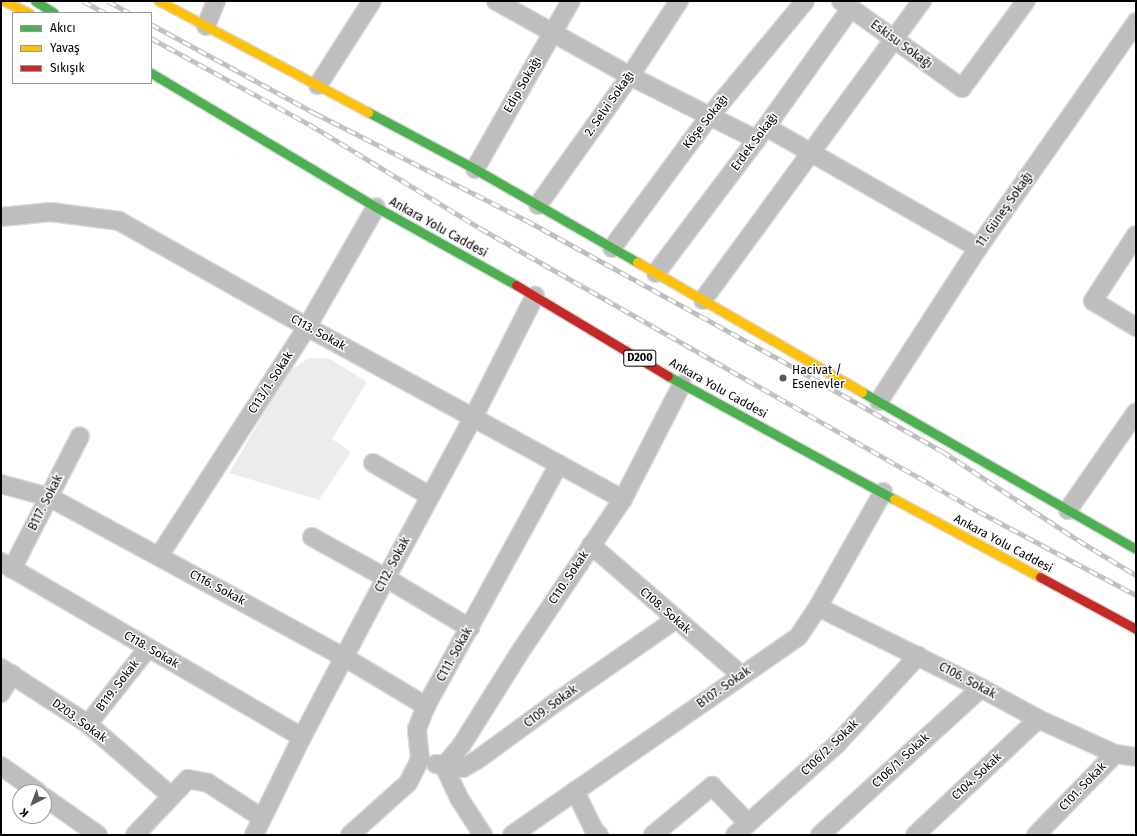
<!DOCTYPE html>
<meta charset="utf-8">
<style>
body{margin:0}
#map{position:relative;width:1137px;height:836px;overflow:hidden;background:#fff;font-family:"Fira Sans",sans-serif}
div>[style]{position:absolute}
.green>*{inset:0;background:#ececec}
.roads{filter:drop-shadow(1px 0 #dbdbdb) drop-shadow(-1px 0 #dbdbdb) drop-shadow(0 1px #dbdbdb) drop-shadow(0 -1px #dbdbdb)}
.street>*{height:18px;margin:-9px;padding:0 9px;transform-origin:9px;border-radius:9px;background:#bebebe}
.fast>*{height:9px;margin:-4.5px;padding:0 4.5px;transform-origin:4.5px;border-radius:4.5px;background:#4caf50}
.slow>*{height:9px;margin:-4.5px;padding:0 4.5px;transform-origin:4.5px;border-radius:4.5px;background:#ffc107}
.jam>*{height:9px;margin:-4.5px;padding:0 4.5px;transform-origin:4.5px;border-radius:4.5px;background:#c62828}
.rail>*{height:4.5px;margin-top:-2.25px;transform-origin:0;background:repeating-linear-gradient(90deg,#fff 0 9px,#bebebe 0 18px);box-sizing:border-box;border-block:1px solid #bebebe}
.dots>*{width:11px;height:11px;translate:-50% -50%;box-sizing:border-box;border:2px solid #fff;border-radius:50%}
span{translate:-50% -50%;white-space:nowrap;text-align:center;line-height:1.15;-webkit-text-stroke:3px #fff;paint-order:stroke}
.shield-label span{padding:1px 3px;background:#fff;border:1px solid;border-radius:3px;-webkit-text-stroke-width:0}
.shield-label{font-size:11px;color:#000;font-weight:700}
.street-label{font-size:12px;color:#000}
.poi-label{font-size:12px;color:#000}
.left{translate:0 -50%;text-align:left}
.frame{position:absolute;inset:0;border:2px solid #000;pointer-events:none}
.legend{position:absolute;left:12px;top:12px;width:140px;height:72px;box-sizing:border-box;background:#fff;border:1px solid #999;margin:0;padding:5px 7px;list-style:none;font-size:12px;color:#000}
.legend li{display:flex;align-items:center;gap:8px;height:20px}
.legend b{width:20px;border:1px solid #999}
.north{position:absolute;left:12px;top:784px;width:40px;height:40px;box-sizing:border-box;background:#fff;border:1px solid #999;border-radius:50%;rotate:222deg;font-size:11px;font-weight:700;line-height:16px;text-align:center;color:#000}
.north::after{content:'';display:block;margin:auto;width:14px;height:18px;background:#595959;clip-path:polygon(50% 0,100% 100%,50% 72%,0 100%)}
</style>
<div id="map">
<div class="green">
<i style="clip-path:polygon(309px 358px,328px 358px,367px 382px,332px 439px,351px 452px,319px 500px,229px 473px,289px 371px)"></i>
</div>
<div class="roads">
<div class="street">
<i style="left:496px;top:1px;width:154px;rotate:29.2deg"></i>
<i style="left:630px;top:76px;width:142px;rotate:26.7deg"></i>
<i style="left:841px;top:1px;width:149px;rotate:35.7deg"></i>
<i style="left:962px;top:88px;width:108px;rotate:-53.7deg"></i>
<i style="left:206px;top:26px;width:27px;rotate:-68deg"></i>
<i style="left:318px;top:85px;width:100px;rotate:-57.3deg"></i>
<i style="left:766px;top:127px;width:244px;rotate:29.7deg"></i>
<i style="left:475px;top:169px;width:193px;rotate:-60.3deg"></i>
<i style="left:538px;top:205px;width:158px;rotate:-54.5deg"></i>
<i style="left:630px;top:76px;width:90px;rotate:-56.8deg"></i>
<i style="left:1px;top:217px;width:50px;rotate:-5.7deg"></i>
<i style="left:51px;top:212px;width:69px;rotate:7.5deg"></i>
<i style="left:119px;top:221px;width:216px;rotate:29.4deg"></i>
<i style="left:307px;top:327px;width:360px;rotate:28.6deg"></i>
<i style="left:1136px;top:235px;width:79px;rotate:123.1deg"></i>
<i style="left:1093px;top:301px;width:50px;rotate:31.2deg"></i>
<i style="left:612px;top:248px;width:163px;rotate:-53.5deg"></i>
<i style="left:709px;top:117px;width:151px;rotate:-50.4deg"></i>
<i style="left:656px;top:273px;width:183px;rotate:-53deg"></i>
<i style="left:766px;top:127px;width:146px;rotate:-54.5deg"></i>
<i style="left:703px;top:300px;width:371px;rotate:-53.8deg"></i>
<i style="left:879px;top:401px;width:182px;rotate:-57.1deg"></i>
<i style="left:978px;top:248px;width:276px;rotate:-55deg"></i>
<i style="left:373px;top:463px;width:66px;rotate:30.1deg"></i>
<i style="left:1px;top:484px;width:50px;rotate:15.2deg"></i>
<i style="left:49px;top:497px;width:336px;rotate:28.5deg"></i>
<i style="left:344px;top:657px;width:96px;rotate:30.9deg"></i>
<i style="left:1068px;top:510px;width:119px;rotate:-55.2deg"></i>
<i style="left:312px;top:537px;width:85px;rotate:29deg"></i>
<i style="left:386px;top:578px;width:98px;rotate:30.8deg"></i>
<i style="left:591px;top:545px;width:198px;rotate:40.9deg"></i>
<i style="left:159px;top:556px;width:273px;rotate:-57.1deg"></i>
<i style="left:307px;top:327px;width:138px;rotate:-60.1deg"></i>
<i style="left:1px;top:562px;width:348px;rotate:30.2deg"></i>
<i style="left:12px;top:569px;width:149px;rotate:-62.9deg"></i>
<i style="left:818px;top:607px;width:182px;rotate:26.4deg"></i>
<i style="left:981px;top:688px;width:65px;rotate:28.5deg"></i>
<i style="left:1038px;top:719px;width:85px;rotate:24.4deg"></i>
<i style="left:1px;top:668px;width:103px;rotate:32.8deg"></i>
<i style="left:88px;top:724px;width:110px;rotate:40.9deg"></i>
<i style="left:1px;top:693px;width:22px;rotate:-60deg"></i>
<i style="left:88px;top:724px;width:97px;rotate:-51.7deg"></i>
<i style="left:436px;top:764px;width:27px;rotate:8deg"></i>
<i style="left:463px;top:768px;width:16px;rotate:-30deg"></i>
<i style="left:477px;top:760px;width:97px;rotate:-36.2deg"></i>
<i style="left:555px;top:703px;width:146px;rotate:-34.7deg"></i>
<i style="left:1px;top:766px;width:45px;rotate:35.1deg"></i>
<i style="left:575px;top:791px;width:43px;rotate:64deg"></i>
<i style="left:594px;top:830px;width:7px;rotate:45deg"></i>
<i style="left:44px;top:797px;width:66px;rotate:35.1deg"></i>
<i style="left:135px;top:835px;width:77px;rotate:-46.6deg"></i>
<i style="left:188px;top:779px;width:20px;rotate:11deg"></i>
<i style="left:208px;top:783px;width:64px;rotate:32.9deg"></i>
<i style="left:254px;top:835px;width:109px;rotate:-63.9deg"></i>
<i style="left:302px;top:737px;width:180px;rotate:-62.2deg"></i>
<i style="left:386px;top:578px;width:182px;rotate:-61.5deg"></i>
<i style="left:473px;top:418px;width:137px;rotate:-63.1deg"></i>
<i style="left:350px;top:835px;width:78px;rotate:-41.9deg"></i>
<i style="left:408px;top:783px;width:27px;rotate:-63deg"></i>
<i style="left:420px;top:759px;width:30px;rotate:-96deg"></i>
<i style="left:417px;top:729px;width:25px;rotate:-69deg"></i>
<i style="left:426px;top:706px;width:276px;rotate:-61.2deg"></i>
<i style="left:483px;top:835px;width:44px;rotate:-123deg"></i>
<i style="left:459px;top:798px;width:35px;rotate:-115deg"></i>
<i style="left:444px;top:766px;width:26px;rotate:-50deg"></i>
<i style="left:461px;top:746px;width:107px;rotate:-57.9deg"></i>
<i style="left:518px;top:655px;width:188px;rotate:-56.1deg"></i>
<i style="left:623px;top:499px;width:129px;rotate:-62.8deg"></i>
<i style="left:512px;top:835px;width:348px;rotate:-34.7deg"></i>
<i style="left:798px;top:637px;width:36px;rotate:-56deg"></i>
<i style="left:818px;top:607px;width:132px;rotate:-60.5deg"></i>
<i style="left:653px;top:835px;width:77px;rotate:-39.7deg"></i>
<i style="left:712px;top:786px;width:52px;rotate:45.8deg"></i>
<i style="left:735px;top:835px;width:137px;rotate:-41.7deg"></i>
<i style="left:837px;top:744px;width:120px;rotate:-47.4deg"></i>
<i style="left:820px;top:835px;width:218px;rotate:-42.4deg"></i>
<i style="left:915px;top:835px;width:169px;rotate:-43.3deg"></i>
<i style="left:1036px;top:835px;width:113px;rotate:-45.7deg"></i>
<i style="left:1115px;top:754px;width:21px;rotate:8deg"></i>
</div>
<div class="fast">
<i style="left:35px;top:1px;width:22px;rotate:32deg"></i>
<i style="left:151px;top:73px;width:262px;rotate:30.8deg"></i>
<i style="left:376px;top:207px;width:160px;rotate:29.1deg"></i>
<i style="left:368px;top:112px;width:121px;rotate:28deg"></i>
<i style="left:475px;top:169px;width:187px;rotate:29.9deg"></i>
<i style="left:668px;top:376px;width:257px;rotate:28.6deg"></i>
<i style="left:862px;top:392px;width:316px;rotate:29.8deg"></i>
</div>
<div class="slow">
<i style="left:4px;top:1px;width:28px;rotate:26deg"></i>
<i style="left:159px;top:1px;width:237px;rotate:28deg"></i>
<i style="left:637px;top:262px;width:260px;rotate:30deg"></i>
<i style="left:894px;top:499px;width:166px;rotate:28.1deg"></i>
</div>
<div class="jam">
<i style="left:516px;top:285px;width:177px;rotate:30.9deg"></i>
<i style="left:1040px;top:577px;width:109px;rotate:28.4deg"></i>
</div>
</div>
<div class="rail">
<i style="left:83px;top:1px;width:26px;rotate:28deg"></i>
<i style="left:108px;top:1px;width:25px;rotate:29deg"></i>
<i style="left:151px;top:24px;width:187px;rotate:28.5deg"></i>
<i style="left:315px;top:113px;width:237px;rotate:26.9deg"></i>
<i style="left:526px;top:220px;width:307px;rotate:28.8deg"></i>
<i style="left:795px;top:368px;width:169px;rotate:29.5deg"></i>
<i style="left:942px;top:451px;width:163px;rotate:33.2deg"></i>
<i style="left:1078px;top:540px;width:68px;rotate:31.1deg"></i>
<i style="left:151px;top:38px;width:180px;rotate:28.6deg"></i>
<i style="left:309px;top:124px;width:200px;rotate:31.3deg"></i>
<i style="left:480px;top:228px;width:573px;rotate:29.61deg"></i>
<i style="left:978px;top:511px;width:179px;rotate:28deg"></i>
</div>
<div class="dots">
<i style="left:783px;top:378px;background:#595959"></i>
</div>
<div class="shield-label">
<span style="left:640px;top:358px">D200</span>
</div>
<div class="street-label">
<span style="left:901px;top:45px;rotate:36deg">Eskisu Sokağı</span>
<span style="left:523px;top:85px;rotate:-60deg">Edip Sokağı</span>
<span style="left:610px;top:104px;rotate:-55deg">2. Selvi Sokağı</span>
<span style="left:706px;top:122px;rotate:-52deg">Köşe Sokağı</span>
<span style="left:755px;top:142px;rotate:-53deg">Erdek Sokağı</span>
<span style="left:1005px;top:210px;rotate:-55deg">11. Güneş Sokağı</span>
<span style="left:438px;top:228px;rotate:29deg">Ankara Yolu Caddesi</span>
<span style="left:318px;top:333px;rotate:29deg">C113. Sokak</span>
<span style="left:271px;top:383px;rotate:-57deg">C113/1. Sokak</span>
<span style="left:718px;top:389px;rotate:29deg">Ankara Yolu Caddesi</span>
<span style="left:46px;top:503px;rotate:-63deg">B117. Sokak</span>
<span style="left:1003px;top:544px;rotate:28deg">Ankara Yolu Caddesi</span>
<span style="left:393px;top:565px;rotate:-62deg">C112. Sokak</span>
<span style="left:569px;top:578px;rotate:-56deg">C110. Sokak</span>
<span style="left:217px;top:588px;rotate:28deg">C116. Sokak</span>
<span style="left:665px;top:611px;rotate:41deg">C108. Sokak</span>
<span style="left:151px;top:650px;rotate:30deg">C118. Sokak</span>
<span style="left:455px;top:655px;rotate:-61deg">C111. Sokak</span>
<span style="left:967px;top:681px;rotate:28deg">C106. Sokak</span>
<span style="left:118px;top:686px;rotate:-52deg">B119. Sokak</span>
<span style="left:724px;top:688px;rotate:-35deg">B107. Sokak</span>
<span style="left:551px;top:707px;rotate:-36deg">C109. Sokak</span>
<span style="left:79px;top:721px;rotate:36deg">D203. Sokak</span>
<span style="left:830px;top:748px;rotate:-44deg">C106/2. Sokak</span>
<span style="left:901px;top:761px;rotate:-43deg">C106/1. Sokak</span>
<span style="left:977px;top:777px;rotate:-43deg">C104. Sokak</span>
<span style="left:1083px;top:787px;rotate:-46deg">C101. Sokak</span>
</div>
<div class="poi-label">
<span class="left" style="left:792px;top:378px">Hacivat /<br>Esenevler</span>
</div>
<div class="frame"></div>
<ul class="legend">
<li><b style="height:5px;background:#4caf50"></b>Akıcı</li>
<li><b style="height:5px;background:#ffc107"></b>Yavaş</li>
<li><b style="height:5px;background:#c62828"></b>Sıkışık</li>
</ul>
<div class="north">K</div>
</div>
